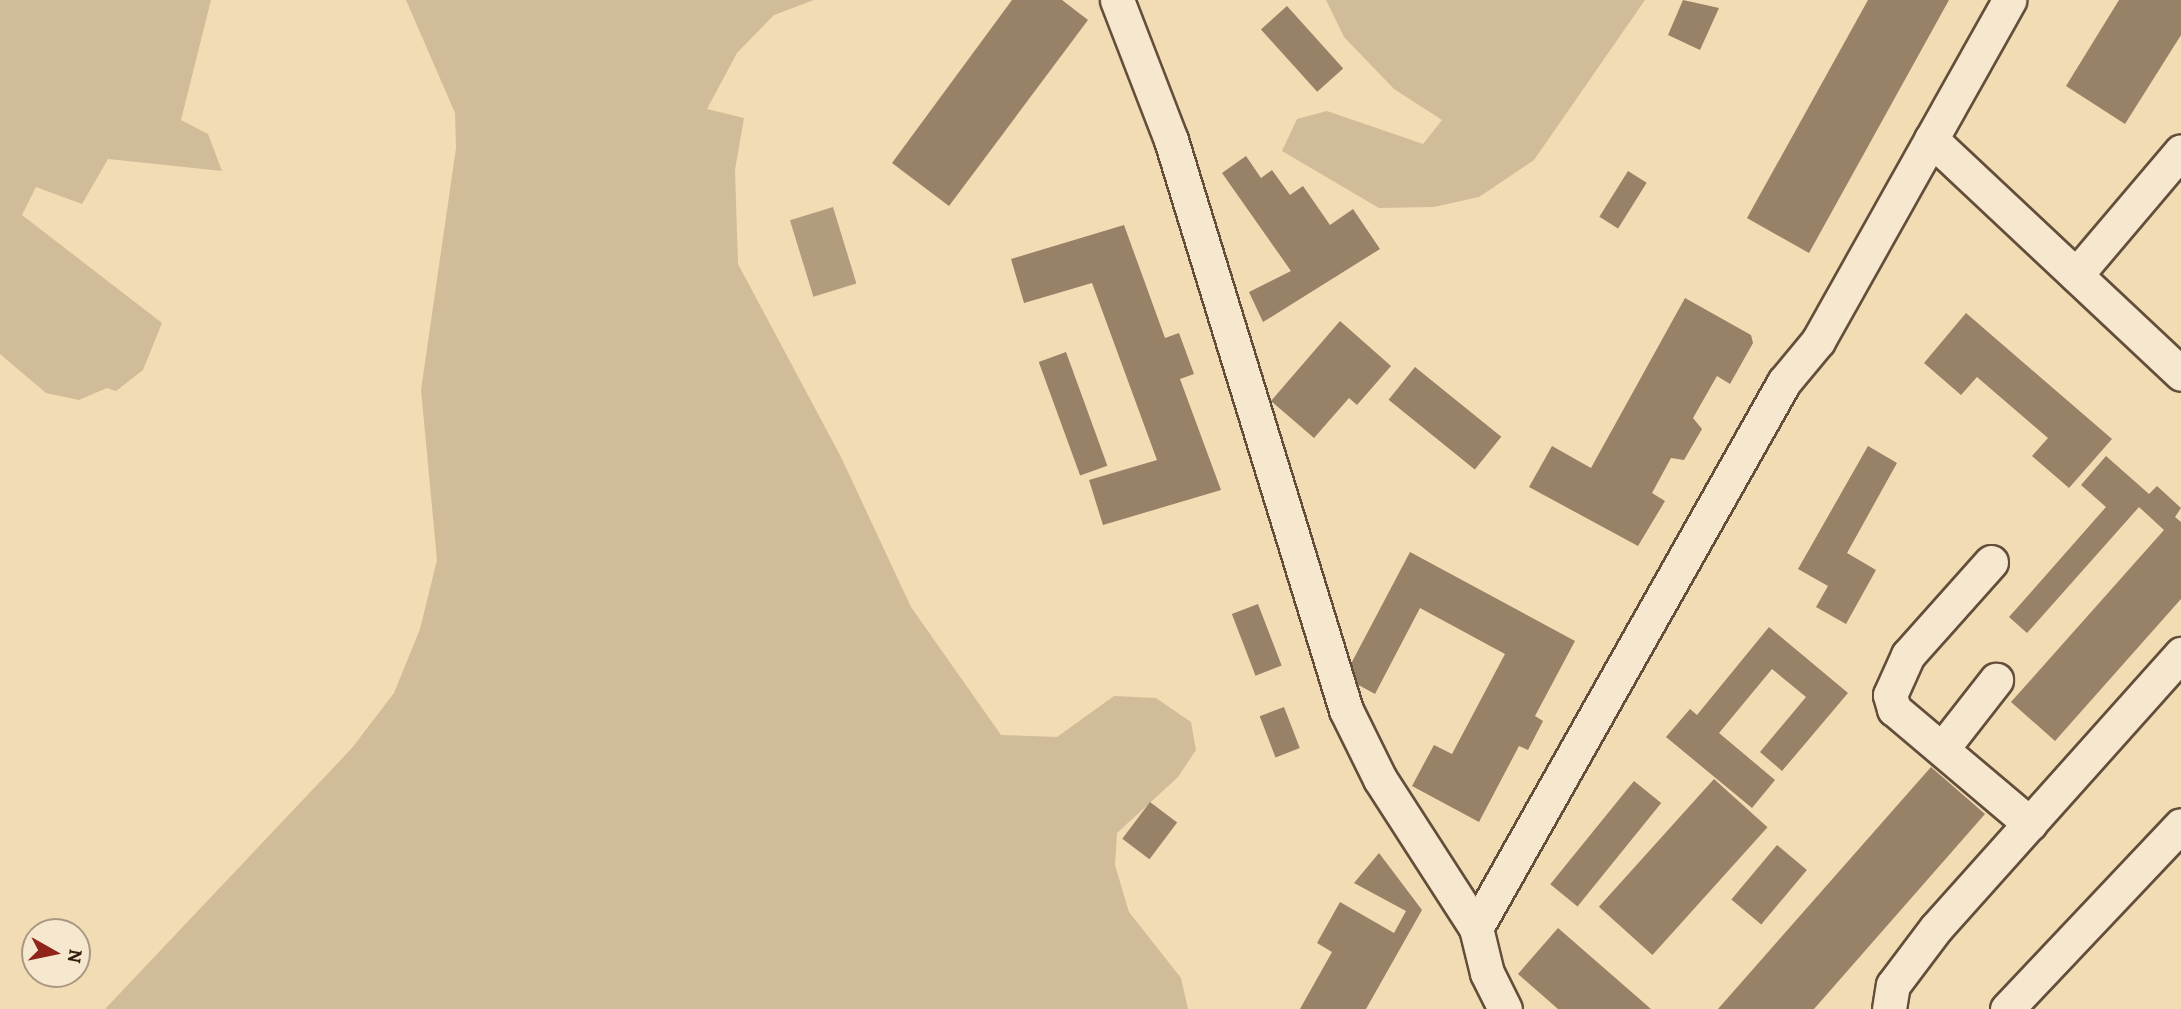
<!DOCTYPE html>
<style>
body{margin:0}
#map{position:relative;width:2181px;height:1009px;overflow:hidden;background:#f1dcb4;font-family:Alegreya,serif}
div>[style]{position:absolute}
.green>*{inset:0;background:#d1bc99}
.water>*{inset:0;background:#b19c7d;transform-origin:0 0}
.building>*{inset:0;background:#978167;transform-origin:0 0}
.roads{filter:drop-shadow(2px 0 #644e3b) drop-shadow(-2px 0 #644e3b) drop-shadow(0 2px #644e3b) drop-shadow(0 -2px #644e3b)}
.street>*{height:33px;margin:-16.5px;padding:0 16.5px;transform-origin:16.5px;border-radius:16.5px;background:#f6e8ce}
span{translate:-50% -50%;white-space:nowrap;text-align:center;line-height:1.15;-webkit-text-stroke:6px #f6e8ce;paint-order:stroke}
.north{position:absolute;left:21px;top:918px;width:70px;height:70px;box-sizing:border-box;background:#f6e8ce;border:2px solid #a99883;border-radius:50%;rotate:99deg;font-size:19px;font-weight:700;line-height:28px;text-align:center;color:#351f13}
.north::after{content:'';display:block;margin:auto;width:24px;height:32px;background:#8f2418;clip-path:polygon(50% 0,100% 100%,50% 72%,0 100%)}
</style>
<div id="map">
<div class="green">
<i style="clip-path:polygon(0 0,211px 0,181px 120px,208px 134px,222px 171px,108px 159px,82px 204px,36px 187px,22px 215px,162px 323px,143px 370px,116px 391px,107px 388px,79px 400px,46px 393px,0 354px)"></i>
<i style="clip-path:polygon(406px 0,814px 0,774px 15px,737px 53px,707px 109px,744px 118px,735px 170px,738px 264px,841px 457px,911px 607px,1001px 735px,1057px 737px,1114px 696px,1156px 698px,1191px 722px,1196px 750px,1178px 777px,1117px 833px,1115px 865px,1129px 912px,1181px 978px,1188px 1009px,105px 1009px,352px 748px,394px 693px,420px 629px,437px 560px,421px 390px,456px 148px,455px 113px)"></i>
<i style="clip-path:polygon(1326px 0,1645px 0,1534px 160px,1479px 197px,1434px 207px,1379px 208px,1282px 151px,1297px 119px,1327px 111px,1423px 144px,1442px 120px,1394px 89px,1344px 37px)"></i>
</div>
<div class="water">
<i style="left:833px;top:207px;width:80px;height:45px;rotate:73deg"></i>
</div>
<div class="building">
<i style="clip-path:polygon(1012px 0,1062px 0,1088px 20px,949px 206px,892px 163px)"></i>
<i style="clip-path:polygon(1683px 0,1719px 8px,1700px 50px,1668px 35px)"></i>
<i style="clip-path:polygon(1868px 0,1949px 0,1809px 253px,1747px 218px)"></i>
<i style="clip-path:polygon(2119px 0,2181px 0,2181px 35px,2125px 124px,2066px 86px)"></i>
<i style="left:1287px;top:6px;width:84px;height:35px;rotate:48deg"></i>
<i style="clip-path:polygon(1246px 156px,1261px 178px,1272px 170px,1290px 195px,1303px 186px,1330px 225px,1353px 209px,1380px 249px,1263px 322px,1249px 292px,1291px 271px,1222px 173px)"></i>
<i style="left:1628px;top:171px;width:22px;height:54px;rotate:32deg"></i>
<i style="clip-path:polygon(1124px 225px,1165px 338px,1179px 333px,1194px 374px,1180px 379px,1221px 490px,1103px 525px,1089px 480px,1157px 460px,1092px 283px,1024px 303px,1011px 259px)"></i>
<i style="clip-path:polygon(1685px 298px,1751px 335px,1753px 343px,1730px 384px,1717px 376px,1693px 418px,1702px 429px,1684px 460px,1671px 458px,1652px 493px,1665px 501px,1638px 546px,1529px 487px,1552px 446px,1591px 468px)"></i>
<i style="clip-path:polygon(1966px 313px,2112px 439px,2069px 488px,2032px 456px,2048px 438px,1977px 377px,1961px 395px,1924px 363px)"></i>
<i style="clip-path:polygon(1340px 321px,1391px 366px,1357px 405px,1349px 398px,1314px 438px,1271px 401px)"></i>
<i style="left:1066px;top:352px;width:121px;height:29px;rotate:70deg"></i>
<i style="left:1415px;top:367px;width:111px;height:42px;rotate:39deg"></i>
<i style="clip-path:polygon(1868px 446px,1897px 463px,1847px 553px,1876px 570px,1846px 624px,1816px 607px,1828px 586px,1798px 569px)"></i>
<i style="clip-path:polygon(2106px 456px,2149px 494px,2157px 486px,2181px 508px,2175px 517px,2181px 522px,2181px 599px,2055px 741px,2011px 702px,2164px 530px,2139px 507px,2027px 633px,2009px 617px,2106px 507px,2081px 485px)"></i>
<i style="clip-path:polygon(1410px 552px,1575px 641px,1535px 716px,1543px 721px,1528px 750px,1519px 746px,1479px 822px,1412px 786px,1434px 745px,1452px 754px,1505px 654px,1420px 608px,1375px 694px,1344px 677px)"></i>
<i style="left:1258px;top:604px;width:66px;height:28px;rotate:69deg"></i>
<i style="clip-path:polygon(1769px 627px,1848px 693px,1782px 771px,1760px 752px,1806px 697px,1772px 669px,1719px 733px,1775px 780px,1752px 808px,1666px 737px,1690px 709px,1697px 715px)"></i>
<i style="left:1284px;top:707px;width:44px;height:26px;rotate:69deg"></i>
<i style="clip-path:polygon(1931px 767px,1985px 814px,1814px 1009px,1718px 1009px)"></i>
<i style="left:1714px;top:779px;width:72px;height:172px;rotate:42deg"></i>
<i style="left:1634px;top:781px;width:35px;height:133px;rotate:39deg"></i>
<i style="left:1150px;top:802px;width:34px;height:46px;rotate:37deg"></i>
<i style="left:1777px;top:845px;width:39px;height:71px;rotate:40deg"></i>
<i style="clip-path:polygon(1379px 853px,1422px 910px,1366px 1009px,1300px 1009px,1332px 952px,1317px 943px,1340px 902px,1394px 933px,1406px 911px,1354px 883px)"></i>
<i style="clip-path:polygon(1558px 928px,1651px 1009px,1558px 1009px,1518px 974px)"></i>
</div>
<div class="roads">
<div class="street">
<i style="left:1117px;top:0;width:150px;rotate:68.9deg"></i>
<i style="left:1171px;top:140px;width:596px;rotate:72.93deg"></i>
<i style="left:1346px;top:710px;width:77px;rotate:63.8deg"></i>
<i style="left:1380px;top:779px;width:177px;rotate:57.2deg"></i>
<i style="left:1476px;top:928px;width:46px;rotate:76.3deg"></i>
<i style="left:1487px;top:973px;width:40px;rotate:63.4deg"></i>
<i style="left:1931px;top:139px;width:343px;rotate:43.2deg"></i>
<i style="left:2076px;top:275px;width:162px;rotate:-49.7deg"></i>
<i style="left:1991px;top:562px;width:125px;rotate:131.7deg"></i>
<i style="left:1908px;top:655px;width:44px;rotate:114.2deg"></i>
<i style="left:1890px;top:695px;width:15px;rotate:74deg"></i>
<i style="left:1894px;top:709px;width:178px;rotate:40.2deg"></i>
<i style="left:1942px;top:749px;width:88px;rotate:-52deg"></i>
<i style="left:1476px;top:928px;width:627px;rotate:-60.57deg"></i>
<i style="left:1784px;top:382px;width:53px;rotate:-50.3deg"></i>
<i style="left:1818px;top:341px;width:391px;rotate:-60.7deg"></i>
<i style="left:1889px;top:1009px;width:24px;rotate:-81deg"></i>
<i style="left:1893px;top:985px;width:71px;rotate:-53deg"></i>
<i style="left:1936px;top:928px;width:368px;rotate:-48.2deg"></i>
<i style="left:2007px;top:1009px;width:253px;rotate:-46.6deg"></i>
</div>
</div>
<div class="north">N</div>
</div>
